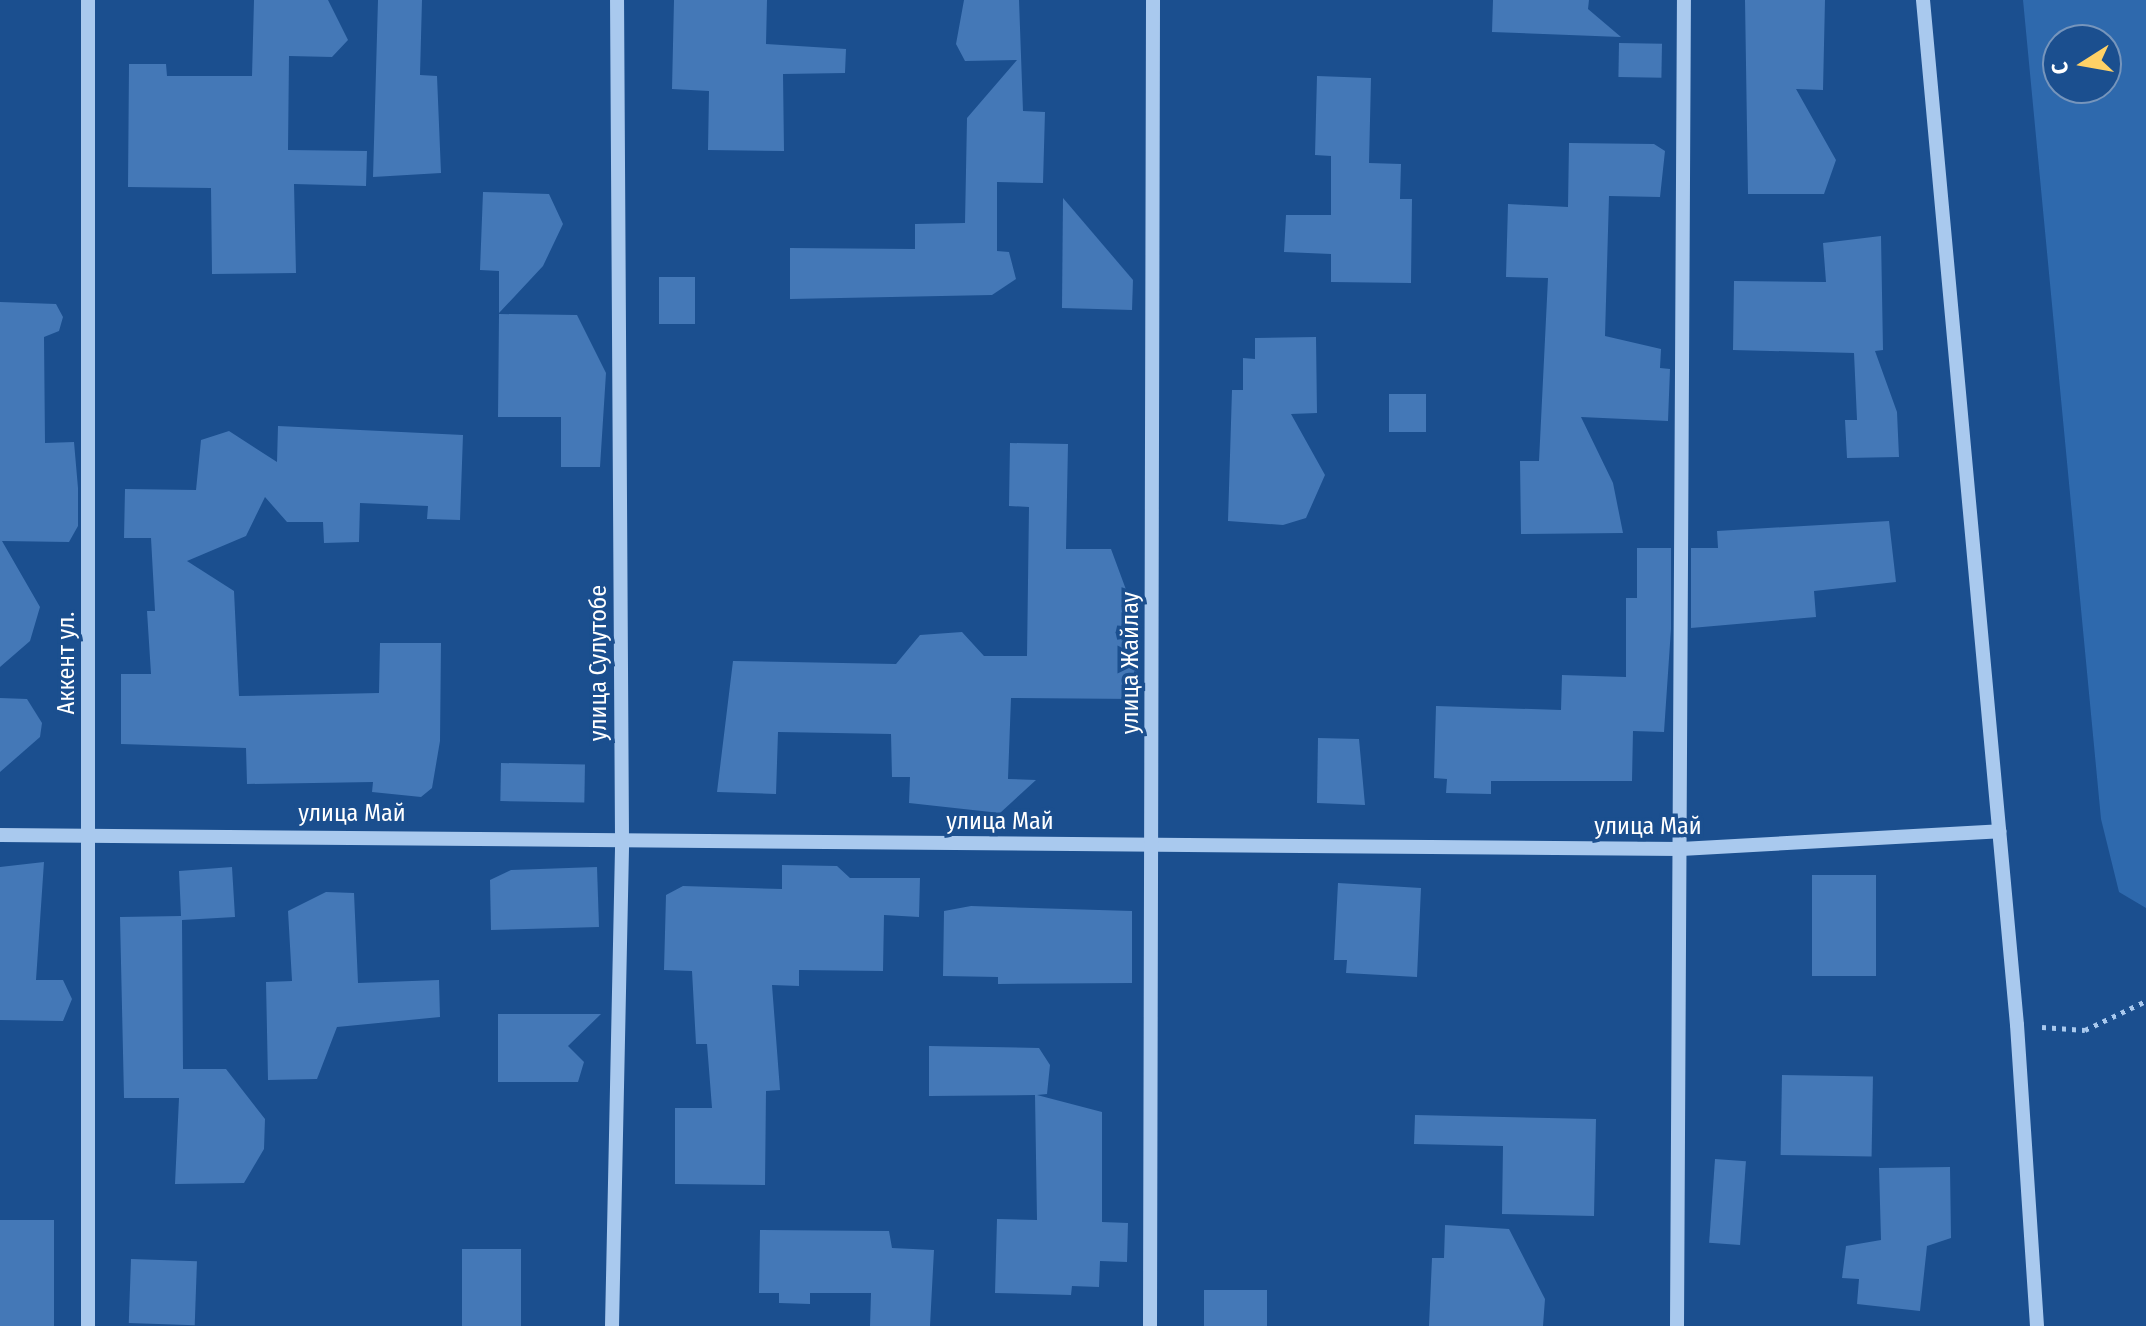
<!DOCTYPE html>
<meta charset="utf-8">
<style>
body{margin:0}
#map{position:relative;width:2146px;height:1326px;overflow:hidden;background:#1b4f8f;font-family:"Fira Sans Condensed",sans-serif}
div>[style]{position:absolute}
.green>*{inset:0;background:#2e69ad}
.building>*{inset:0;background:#4478b7;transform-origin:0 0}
.path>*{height:5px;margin-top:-2.5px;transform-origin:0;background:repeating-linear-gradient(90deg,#a9c9ee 0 4px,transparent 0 10px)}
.minor>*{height:14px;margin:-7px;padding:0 7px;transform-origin:7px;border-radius:7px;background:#a9c9ee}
span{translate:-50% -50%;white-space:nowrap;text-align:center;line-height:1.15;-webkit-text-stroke:7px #1b4f8f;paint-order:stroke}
.street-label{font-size:24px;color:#fff}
.north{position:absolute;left:2042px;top:24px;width:80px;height:80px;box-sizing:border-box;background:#1b4f8f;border:2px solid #7695bc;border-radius:50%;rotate:259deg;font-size:22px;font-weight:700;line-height:32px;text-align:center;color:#fff}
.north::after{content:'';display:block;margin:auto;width:28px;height:36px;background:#ffd166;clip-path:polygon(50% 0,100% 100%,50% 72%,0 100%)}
</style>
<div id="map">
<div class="green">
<i style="clip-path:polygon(evenodd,2023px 0,2146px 0,2146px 908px,2119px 892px,2101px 819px,2023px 0,2058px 40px,2106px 40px,2106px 88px,2058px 88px,2058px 40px)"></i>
</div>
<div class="building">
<i style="clip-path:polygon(254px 0,328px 0,348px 40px,332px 57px,289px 56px,288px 150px,367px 151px,366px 186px,294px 184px,296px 273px,212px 274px,211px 188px,128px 187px,129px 64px,166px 64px,167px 76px,252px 76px)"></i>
<i style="clip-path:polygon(378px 0,422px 0,420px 75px,437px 76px,441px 173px,373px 177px)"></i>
<i style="clip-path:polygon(674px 0,767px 0,766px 44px,846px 49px,845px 73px,783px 74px,784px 151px,708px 150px,709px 91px,672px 89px)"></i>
<i style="clip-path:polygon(964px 0,1019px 0,1023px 111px,1045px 112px,1043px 183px,997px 182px,997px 251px,1009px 252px,1016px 279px,992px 295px,790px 299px,790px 248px,915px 249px,915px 224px,965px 223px,967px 118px,1017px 60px,965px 61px,956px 44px)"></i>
<i style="clip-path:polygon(1493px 0,1589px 0,1588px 9px,1621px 37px,1492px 32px)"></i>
<i style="clip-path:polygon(1745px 0,1825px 0,1823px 90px,1796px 89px,1836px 160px,1824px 194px,1748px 194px)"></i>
<i style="left:1619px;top:43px;width:43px;height:34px;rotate:1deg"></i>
<i style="clip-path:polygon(1317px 76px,1371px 78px,1369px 163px,1401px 164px,1400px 199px,1412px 199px,1411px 283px,1331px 282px,1331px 254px,1284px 252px,1286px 215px,1331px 215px,1331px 156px,1315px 155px)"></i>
<i style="clip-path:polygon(1569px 143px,1654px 144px,1665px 151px,1660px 197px,1609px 196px,1605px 336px,1661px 349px,1660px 368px,1670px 369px,1668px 421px,1581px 417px,1613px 483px,1623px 533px,1521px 534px,1520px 461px,1539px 461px,1548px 278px,1506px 277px,1508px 204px,1568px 207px)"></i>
<i style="clip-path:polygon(483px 192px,549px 194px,563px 224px,543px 266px,499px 313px,499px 271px,480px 270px)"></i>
<i style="clip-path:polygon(1063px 198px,1133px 280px,1132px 310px,1062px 308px)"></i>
<i style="clip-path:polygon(1881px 236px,1883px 350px,1875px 351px,1897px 412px,1899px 457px,1847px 458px,1845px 420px,1857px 420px,1854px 353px,1733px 350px,1734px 281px,1826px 282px,1823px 243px)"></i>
<i style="left:659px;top:277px;width:36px;height:47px"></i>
<i style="clip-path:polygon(0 302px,56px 304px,63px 317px,59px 331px,44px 337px,45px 443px,74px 442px,78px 488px,78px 526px,69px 542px,2px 541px,40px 607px,30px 641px,0 667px)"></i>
<i style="clip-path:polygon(499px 314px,577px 315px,606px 373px,600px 467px,561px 467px,561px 417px,498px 417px)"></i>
<i style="clip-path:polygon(1316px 337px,1317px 413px,1291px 414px,1325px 475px,1306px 518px,1283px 525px,1228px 521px,1232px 390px,1243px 390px,1243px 358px,1255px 359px,1255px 338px)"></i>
<i style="left:1389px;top:394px;width:37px;height:38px"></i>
<i style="clip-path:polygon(278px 426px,463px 435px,460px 520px,427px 519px,428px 506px,360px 503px,359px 542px,324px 543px,323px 522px,287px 522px,265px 497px,246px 536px,187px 561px,234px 591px,239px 696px,379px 693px,380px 643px,441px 643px,440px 741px,432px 788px,421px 797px,372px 792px,373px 782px,247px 784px,246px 748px,121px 744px,121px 674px,151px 674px,147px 611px,155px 611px,151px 538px,124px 538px,125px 489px,196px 490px,201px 440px,229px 431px,277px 462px)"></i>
<i style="clip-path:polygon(1010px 443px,1068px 444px,1066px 549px,1111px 549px,1135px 614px,1137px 699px,1011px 698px,1008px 779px,1036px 780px,1000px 813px,909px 803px,910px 777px,892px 777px,891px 734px,778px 732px,776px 794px,717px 792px,733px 661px,896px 664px,920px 635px,962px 632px,984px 656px,1027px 656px,1029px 507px,1009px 506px)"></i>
<i style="clip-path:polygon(1889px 521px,1896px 582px,1814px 591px,1816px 617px,1691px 628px,1691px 548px,1718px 548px,1717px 531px)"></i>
<i style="clip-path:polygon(1637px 548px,1671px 548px,1671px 629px,1664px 732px,1633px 731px,1632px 781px,1491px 781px,1491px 794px,1446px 793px,1447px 779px,1434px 778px,1436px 706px,1561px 710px,1562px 675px,1626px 677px,1626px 598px,1637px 598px)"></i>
<i style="clip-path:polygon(0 698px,27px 699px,42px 723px,40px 737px,0 772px)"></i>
<i style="clip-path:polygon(1318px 738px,1359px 739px,1365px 805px,1317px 803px)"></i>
<i style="left:501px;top:763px;width:84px;height:38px;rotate:1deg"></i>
<i style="clip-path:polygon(44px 862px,36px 980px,63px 980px,72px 999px,63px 1021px,0 1020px,0 867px)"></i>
<i style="clip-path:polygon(782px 865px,837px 866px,850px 878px,920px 878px,919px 917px,884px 915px,883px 971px,799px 970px,799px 986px,772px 985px,780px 1090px,766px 1091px,765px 1185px,675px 1184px,675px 1108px,712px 1108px,707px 1044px,696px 1044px,692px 971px,664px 970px,666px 895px,683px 886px,782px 889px)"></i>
<i style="clip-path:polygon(232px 867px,235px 917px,182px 920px,183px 1069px,226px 1069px,265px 1119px,264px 1149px,244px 1183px,175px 1184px,179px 1098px,124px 1098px,120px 917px,181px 916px,179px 871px)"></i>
<i style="clip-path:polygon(597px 867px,599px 927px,491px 930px,490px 880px,511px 870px)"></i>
<i style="left:1812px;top:875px;width:64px;height:101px"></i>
<i style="clip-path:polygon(1338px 883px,1421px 888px,1417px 977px,1346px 973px,1347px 960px,1334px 960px)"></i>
<i style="clip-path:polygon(326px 892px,354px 893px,358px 983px,439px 980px,440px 1017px,337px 1027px,317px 1079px,268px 1080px,266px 982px,292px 981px,288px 911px)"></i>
<i style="clip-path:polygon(971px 906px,1132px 911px,1132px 983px,998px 984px,998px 977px,943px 976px,944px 911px)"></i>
<i style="clip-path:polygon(498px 1014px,601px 1014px,568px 1046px,584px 1062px,578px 1082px,498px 1082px)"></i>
<i style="clip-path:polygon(929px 1046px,1039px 1048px,1050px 1065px,1047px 1094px,1037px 1095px,1102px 1112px,1102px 1222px,1128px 1223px,1127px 1262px,1100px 1261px,1099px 1287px,1072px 1286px,1071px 1295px,995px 1293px,997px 1219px,1037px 1220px,1035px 1095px,929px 1096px)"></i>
<i style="left:1782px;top:1075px;width:91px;height:80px;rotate:1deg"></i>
<i style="clip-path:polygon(1415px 1115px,1596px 1119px,1594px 1216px,1502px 1214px,1503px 1146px,1414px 1144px)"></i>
<i style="left:1715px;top:1159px;width:31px;height:84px;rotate:4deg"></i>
<i style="clip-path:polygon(1950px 1167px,1951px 1238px,1927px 1246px,1920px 1311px,1857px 1304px,1859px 1279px,1842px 1278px,1846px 1246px,1881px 1240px,1879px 1168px)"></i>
<i style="left:0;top:1220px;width:54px;height:106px"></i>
<i style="clip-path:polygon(1445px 1225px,1509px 1229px,1545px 1299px,1543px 1326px,1429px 1326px,1432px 1258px,1444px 1258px)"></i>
<i style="clip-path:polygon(760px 1230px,889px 1231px,892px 1248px,934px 1250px,930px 1326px,870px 1326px,871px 1293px,810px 1293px,810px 1304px,779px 1303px,779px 1293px,759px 1293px)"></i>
<i style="left:462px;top:1249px;width:59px;height:77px"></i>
<i style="left:131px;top:1259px;width:66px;height:64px;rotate:2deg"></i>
<i style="left:1204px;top:1290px;width:63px;height:36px"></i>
</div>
<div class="path">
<i style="left:2042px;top:1027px;width:43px;rotate:4deg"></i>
<i style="left:2085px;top:1030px;width:68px;rotate:-25.4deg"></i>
</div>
<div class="minor">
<i style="left:88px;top:0;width:1326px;rotate:90deg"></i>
<i style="left:1923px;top:0;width:1029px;rotate:84.76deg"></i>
<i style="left:2017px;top:1025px;width:302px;rotate:86.2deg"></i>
<i style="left:0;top:835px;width:1681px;rotate:0.48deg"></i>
<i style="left:1681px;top:849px;width:319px;rotate:-3.2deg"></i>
<i style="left:612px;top:1326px;width:489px;rotate:-88.8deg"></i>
<i style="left:622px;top:837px;width:837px;rotate:-90.34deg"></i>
<i style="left:1150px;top:1326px;width:1326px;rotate:-89.87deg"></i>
<i style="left:1677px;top:1326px;width:1326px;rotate:-89.7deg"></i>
</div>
<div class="street-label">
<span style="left:67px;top:663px;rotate:-90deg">Аккент ул.</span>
<span style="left:599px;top:663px;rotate:-90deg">улица Сулутобе</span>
<span style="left:1131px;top:663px;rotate:-90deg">улица Жайлау</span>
<span style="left:352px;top:814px">улица Май</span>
<span style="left:1000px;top:822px">улица Май</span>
<span style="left:1648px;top:827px">улица Май</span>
</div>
<div class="north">С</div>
</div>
